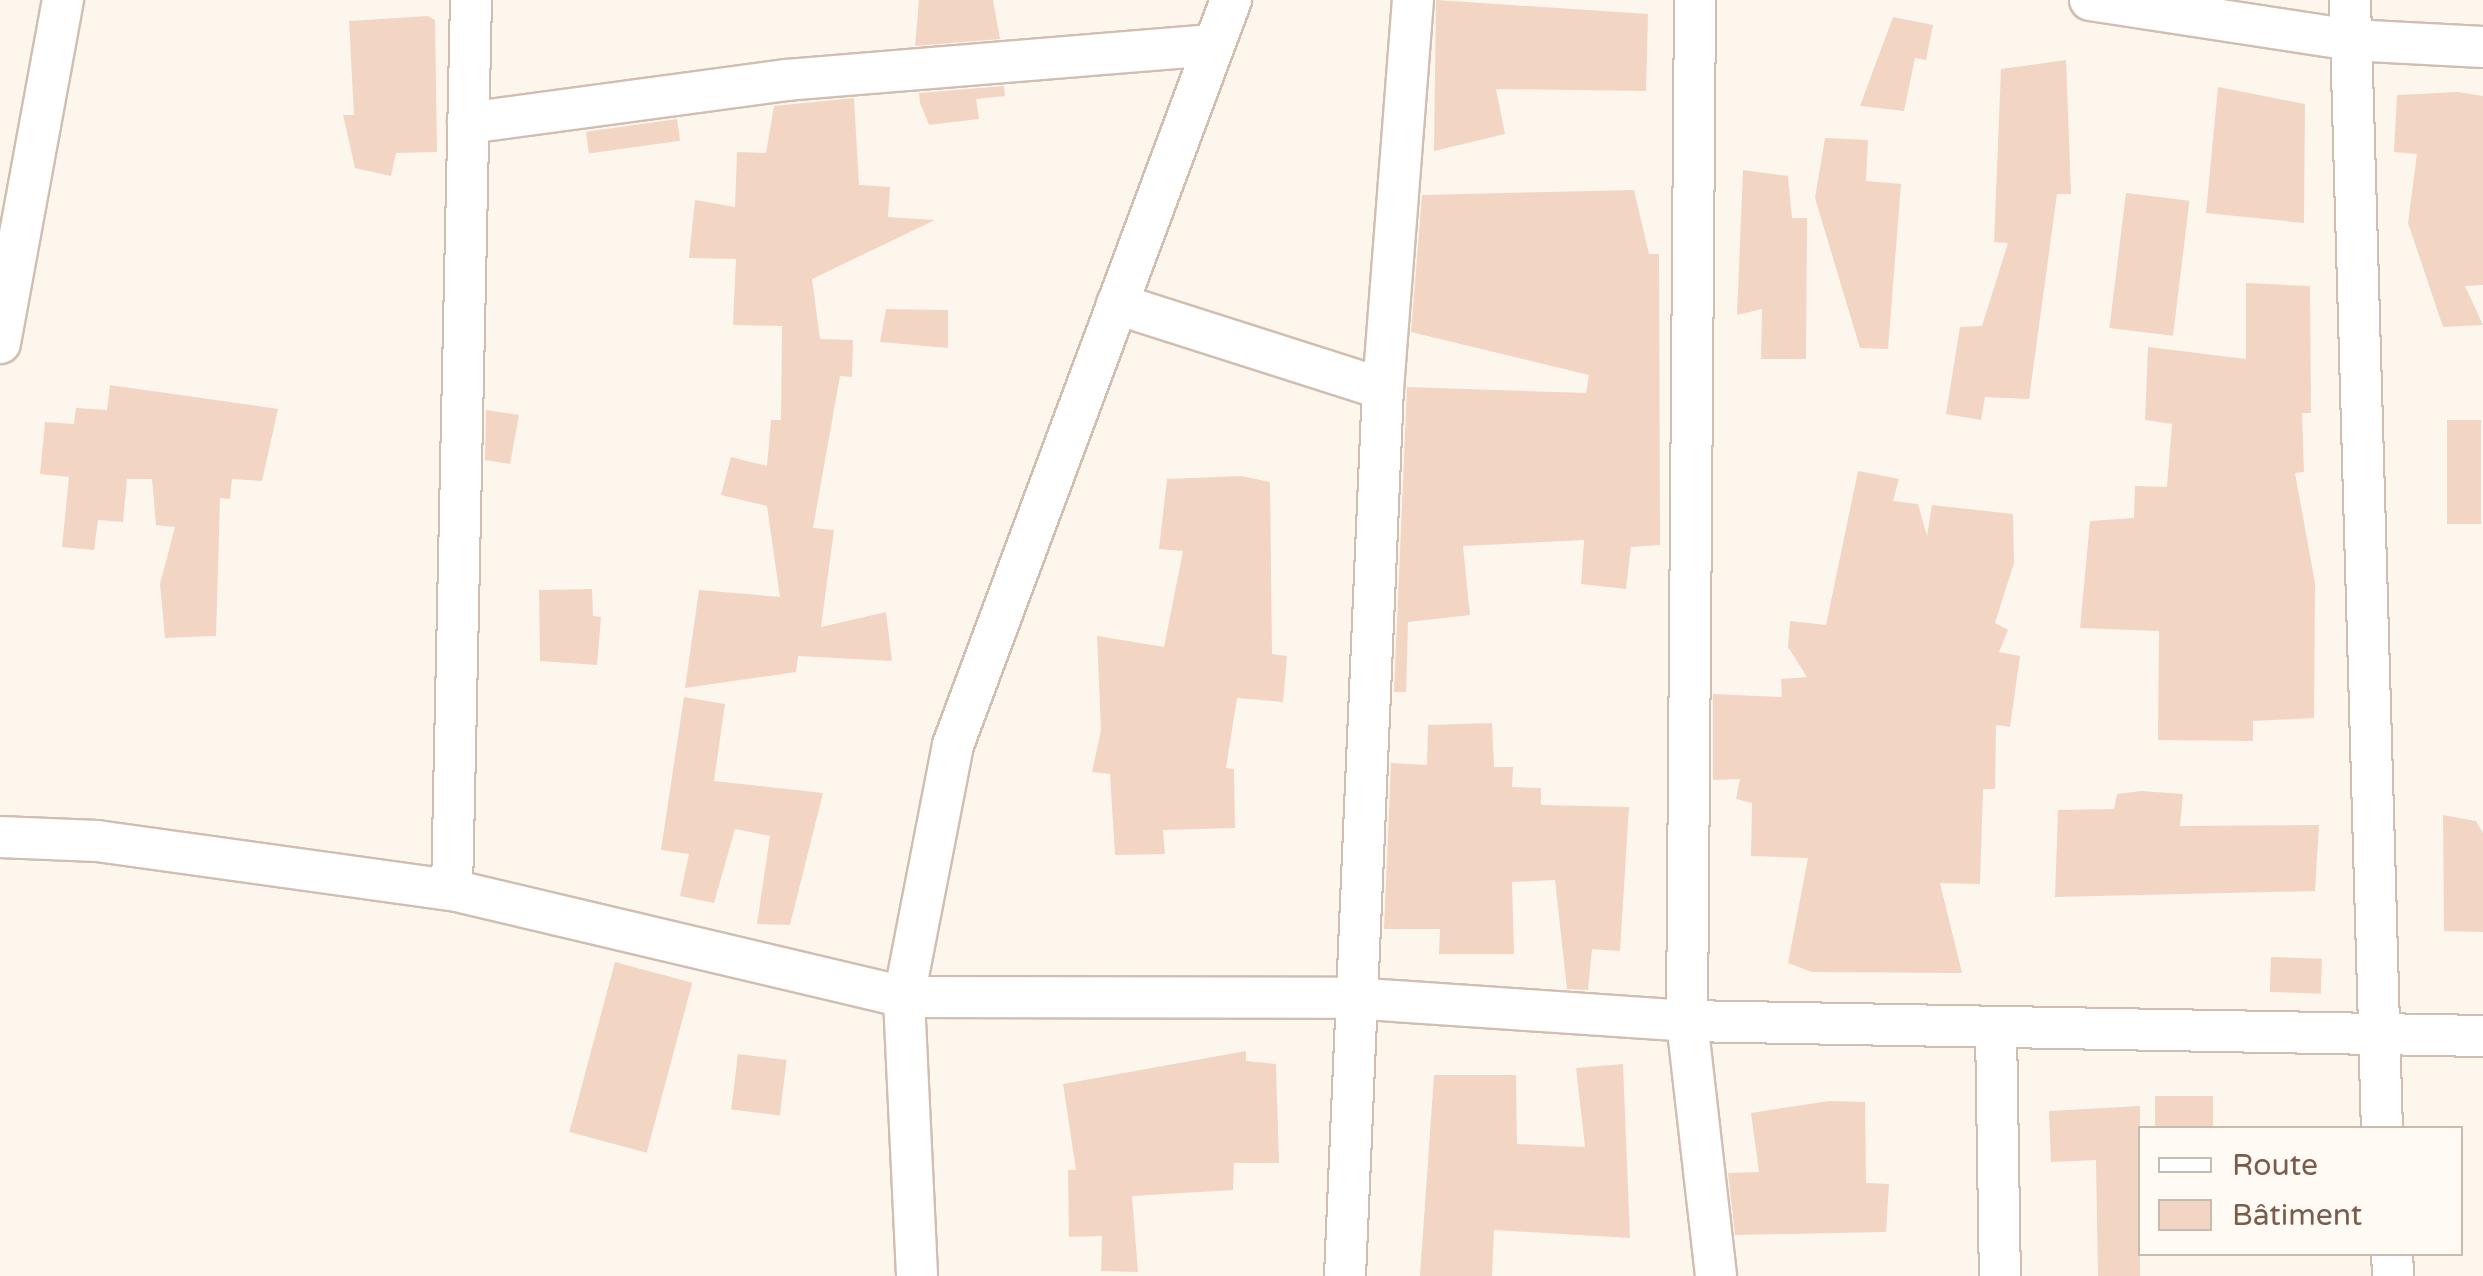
<!DOCTYPE html>
<meta charset="utf-8">
<style>
body{margin:0}
#map{position:relative;width:2483px;height:1276px;overflow:hidden;background:#fdf6ec;font-family:"Varela Round",sans-serif}
div>[style]{position:absolute}
.building>*{inset:0;background:#f3d5c3;transform-origin:0 0}
.roads{filter:drop-shadow(2px 0 #d1beb0) drop-shadow(-2px 0 #d1beb0) drop-shadow(0 2px #d1beb0) drop-shadow(0 -2px #d1beb0)}
.minor>*{height:40px;margin:-20px;padding:0 20px;transform-origin:20px;border-radius:20px;background:#fff}
span{translate:-50% -50%;white-space:nowrap;text-align:center;line-height:1.15;-webkit-text-stroke:9px #fffaf3;paint-order:stroke}
.legend{position:absolute;left:2138px;top:1126px;width:325px;height:130px;box-sizing:border-box;background:#fffaf3;border:2px solid #cabbb1;margin:0;padding:12px 18px;list-style:none;font-size:30px;color:#7a5c4d}
.legend li{display:flex;align-items:center;gap:20px;height:50px}
.legend b{width:50px;border:2px solid #cabbb1}
</style>
<div id="map">
<div class="building">
<i style="clip-path:polygon(919px 0,993px 0,1000px 39px,915px 46px)"></i>
<i style="clip-path:polygon(1436px 0,1648px 14px,1646px 91px,1496px 89px,1505px 134px,1434px 151px)"></i>
<i style="clip-path:polygon(428px 16px,435px 20px,437px 152px,396px 153px,391px 176px,355px 168px,343px 115px,354px 115px,349px 21px)"></i>
<i style="clip-path:polygon(1893px 17px,1933px 25px,1926px 60px,1915px 58px,1904px 111px,1860px 106px)"></i>
<i style="clip-path:polygon(2066px 60px,2071px 194px,2057px 194px,2029px 399px,1985px 397px,1981px 420px,1946px 414px,1960px 327px,1982px 326px,2008px 243px,1994px 242px,2001px 69px)"></i>
<i style="clip-path:polygon(1004px 86px,1005px 96px,976px 99px,979px 119px,929px 125px,920px 103px,919px 93px)"></i>
<i style="clip-path:polygon(2218px 87px,2305px 104px,2304px 223px,2206px 213px)"></i>
<i style="clip-path:polygon(2458px 92px,2483px 96px,2483px 285px,2465px 286px,2483px 325px,2443px 327px,2408px 223px,2417px 154px,2394px 152px,2397px 95px)"></i>
<i style="clip-path:polygon(854px 98px,859px 185px,890px 187px,888px 217px,935px 220px,812px 279px,820px 339px,853px 340px,852px 377px,840px 376px,813px 528px,834px 530px,821px 627px,886px 612px,892px 661px,798px 656px,796px 672px,685px 688px,699px 590px,780px 597px,767px 506px,721px 495px,731px 457px,767px 466px,771px 420px,781px 420px,782px 326px,733px 325px,736px 259px,689px 258px,695px 200px,735px 207px,737px 152px,766px 153px,774px 106px)"></i>
<i style="left:677px;top:119px;width:22px;height:92px;rotate:82deg"></i>
<i style="clip-path:polygon(1825px 138px,1868px 140px,1866px 181px,1901px 184px,1888px 349px,1860px 348px,1815px 198px)"></i>
<i style="clip-path:polygon(1743px 170px,1788px 176px,1792px 218px,1807px 218px,1806px 359px,1761px 359px,1762px 309px,1737px 315px)"></i>
<i style="clip-path:polygon(1634px 190px,1649px 254px,1659px 254px,1660px 545px,1631px 547px,1626px 589px,1581px 584px,1584px 540px,1463px 546px,1470px 615px,1408px 622px,1406px 692px,1394px 692px,1407px 387px,1586px 393px,1589px 375px,1411px 332px,1422px 195px)"></i>
<i style="left:2126px;top:193px;width:64px;height:136px;rotate:7deg"></i>
<i style="clip-path:polygon(2246px 283px,2310px 286px,2311px 413px,2302px 413px,2304px 472px,2295px 473px,2315px 583px,2314px 718px,2253px 721px,2253px 741px,2158px 740px,2159px 631px,2080px 628px,2090px 521px,2134px 518px,2135px 486px,2167px 487px,2172px 424px,2145px 420px,2148px 347px,2246px 359px)"></i>
<i style="clip-path:polygon(886px 309px,948px 310px,948px 348px,880px 342px)"></i>
<i style="clip-path:polygon(110px 385px,278px 409px,262px 481px,232px 479px,230px 499px,220px 498px,216px 636px,165px 638px,160px 584px,175px 527px,156px 525px,152px 479px,127px 479px,123px 522px,98px 520px,94px 550px,62px 547px,69px 477px,40px 474px,45px 422px,74px 424px,76px 408px,107px 410px)"></i>
<i style="clip-path:polygon(486px 410px,519px 415px,510px 464px,485px 460px)"></i>
<i style="left:2447px;top:420px;width:34px;height:104px"></i>
<i style="clip-path:polygon(1858px 471px,1899px 479px,1893px 501px,1918px 504px,1927px 536px,1932px 505px,2013px 514px,2014px 563px,1995px 623px,2008px 630px,1999px 652px,2020px 656px,2010px 727px,1996px 725px,1995px 789px,1983px 789px,1980px 884px,1940px 883px,1962px 973px,1812px 972px,1788px 963px,1808px 858px,1751px 856px,1752px 803px,1736px 799px,1740px 779px,1713px 780px,1713px 694px,1782px 697px,1781px 679px,1807px 677px,1788px 647px,1790px 621px,1826px 625px)"></i>
<i style="clip-path:polygon(1241px 476px,1270px 482px,1272px 654px,1287px 656px,1283px 702px,1237px 698px,1226px 768px,1234px 769px,1235px 828px,1163px 830px,1165px 854px,1115px 855px,1110px 774px,1092px 772px,1101px 730px,1097px 636px,1164px 647px,1183px 551px,1159px 549px,1167px 479px)"></i>
<i style="clip-path:polygon(592px 589px,593px 616px,601px 617px,597px 665px,540px 661px,539px 590px)"></i>
<i style="clip-path:polygon(684px 697px,725px 704px,714px 781px,823px 793px,790px 925px,757px 924px,770px 836px,735px 829px,714px 903px,680px 896px,689px 854px,661px 850px)"></i>
<i style="clip-path:polygon(1492px 723px,1494px 767px,1513px 767px,1512px 787px,1541px 788px,1541px 805px,1629px 807px,1620px 951px,1592px 949px,1588px 990px,1567px 989px,1555px 880px,1512px 882px,1514px 954px,1439px 954px,1440px 929px,1384px 929px,1391px 763px,1427px 765px,1428px 725px)"></i>
<i style="clip-path:polygon(2141px 791px,2183px 794px,2180px 826px,2319px 825px,2315px 891px,2055px 897px,2058px 810px,2114px 809px,2117px 794px)"></i>
<i style="clip-path:polygon(2443px 815px,2476px 821px,2483px 833px,2483px 932px,2444px 931px)"></i>
<i style="left:2271px;top:957px;width:51px;height:35px;rotate:2deg"></i>
<i style="left:615px;top:962px;width:80px;height:176px;rotate:15deg"></i>
<i style="clip-path:polygon(1246px 1051px,1246px 1061px,1276px 1064px,1279px 1163px,1234px 1163px,1233px 1190px,1132px 1196px,1138px 1272px,1101px 1271px,1102px 1236px,1069px 1237px,1068px 1170px,1076px 1170px,1063px 1084px)"></i>
<i style="left:738px;top:1054px;width:49px;height:56px;rotate:7deg"></i>
<i style="clip-path:polygon(1623px 1064px,1630px 1238px,1494px 1230px,1492px 1276px,1420px 1276px,1434px 1075px,1516px 1075px,1517px 1144px,1585px 1147px,1576px 1068px)"></i>
<i style="left:2155px;top:1096px;width:58px;height:32px"></i>
<i style="clip-path:polygon(1829px 1101px,1865px 1102px,1866px 1183px,1889px 1184px,1886px 1232px,1735px 1235px,1728px 1173px,1759px 1172px,1751px 1113px)"></i>
<i style="clip-path:polygon(2140px 1106px,2140px 1276px,2098px 1276px,2096px 1160px,2051px 1162px,2049px 1111px)"></i>
</div>
<div class="roads">
<div class="minor">
<i style="left:1695px;top:0;width:1021px;rotate:90.45deg"></i>
<i style="left:1687px;top:1021px;width:257px;rotate:83.5deg"></i>
<i style="left:2090px;top:0;width:263px;rotate:8.7deg"></i>
<i style="left:2350px;top:40px;width:133px;rotate:3deg"></i>
<i style="left:2350px;top:0;width:1128px;rotate:88.38deg"></i>
<i style="left:468px;top:123px;width:321px;rotate:-7.7deg"></i>
<i style="left:786px;top:80px;width:429px;rotate:-4.7deg"></i>
<i style="left:1117px;top:304px;width:279px;rotate:17.7deg"></i>
<i style="left:0;top:343px;width:349px;rotate:-79.6deg"></i>
<i style="left:0;top:837px;width:97px;rotate:2.4deg"></i>
<i style="left:97px;top:841px;width:358px;rotate:7.9deg"></i>
<i style="left:452px;top:890px;width:464px;rotate:13.3deg"></i>
<i style="left:904px;top:997px;width:447px;rotate:0.1deg"></i>
<i style="left:1351px;top:998px;width:337px;rotate:3.9deg"></i>
<i style="left:1687px;top:1021px;width:796px;rotate:1.08deg"></i>
<i style="left:452px;top:890px;width:890px;rotate:-88.78deg"></i>
<i style="left:1996px;top:1028px;width:248px;rotate:89.1deg"></i>
<i style="left:2392px;top:1254px;width:22px;rotate:87deg"></i>
<i style="left:917px;top:1275px;width:278px;rotate:-92.7deg"></i>
<i style="left:904px;top:997px;width:257px;rotate:-79deg"></i>
<i style="left:953px;top:745px;width:795px;rotate:-69.54deg"></i>
<i style="left:1345px;top:1276px;width:888px;rotate:-87.55deg"></i>
<i style="left:1383px;top:389px;width:390px;rotate:-85.6deg"></i>
</div>
</div>
<ul class="legend">
<li><b style="height:12px;background:#fff"></b>Route</li>
<li><b style="height:28px;background:#f3d5c3"></b>Bâtiment</li>
</ul>
</div>
